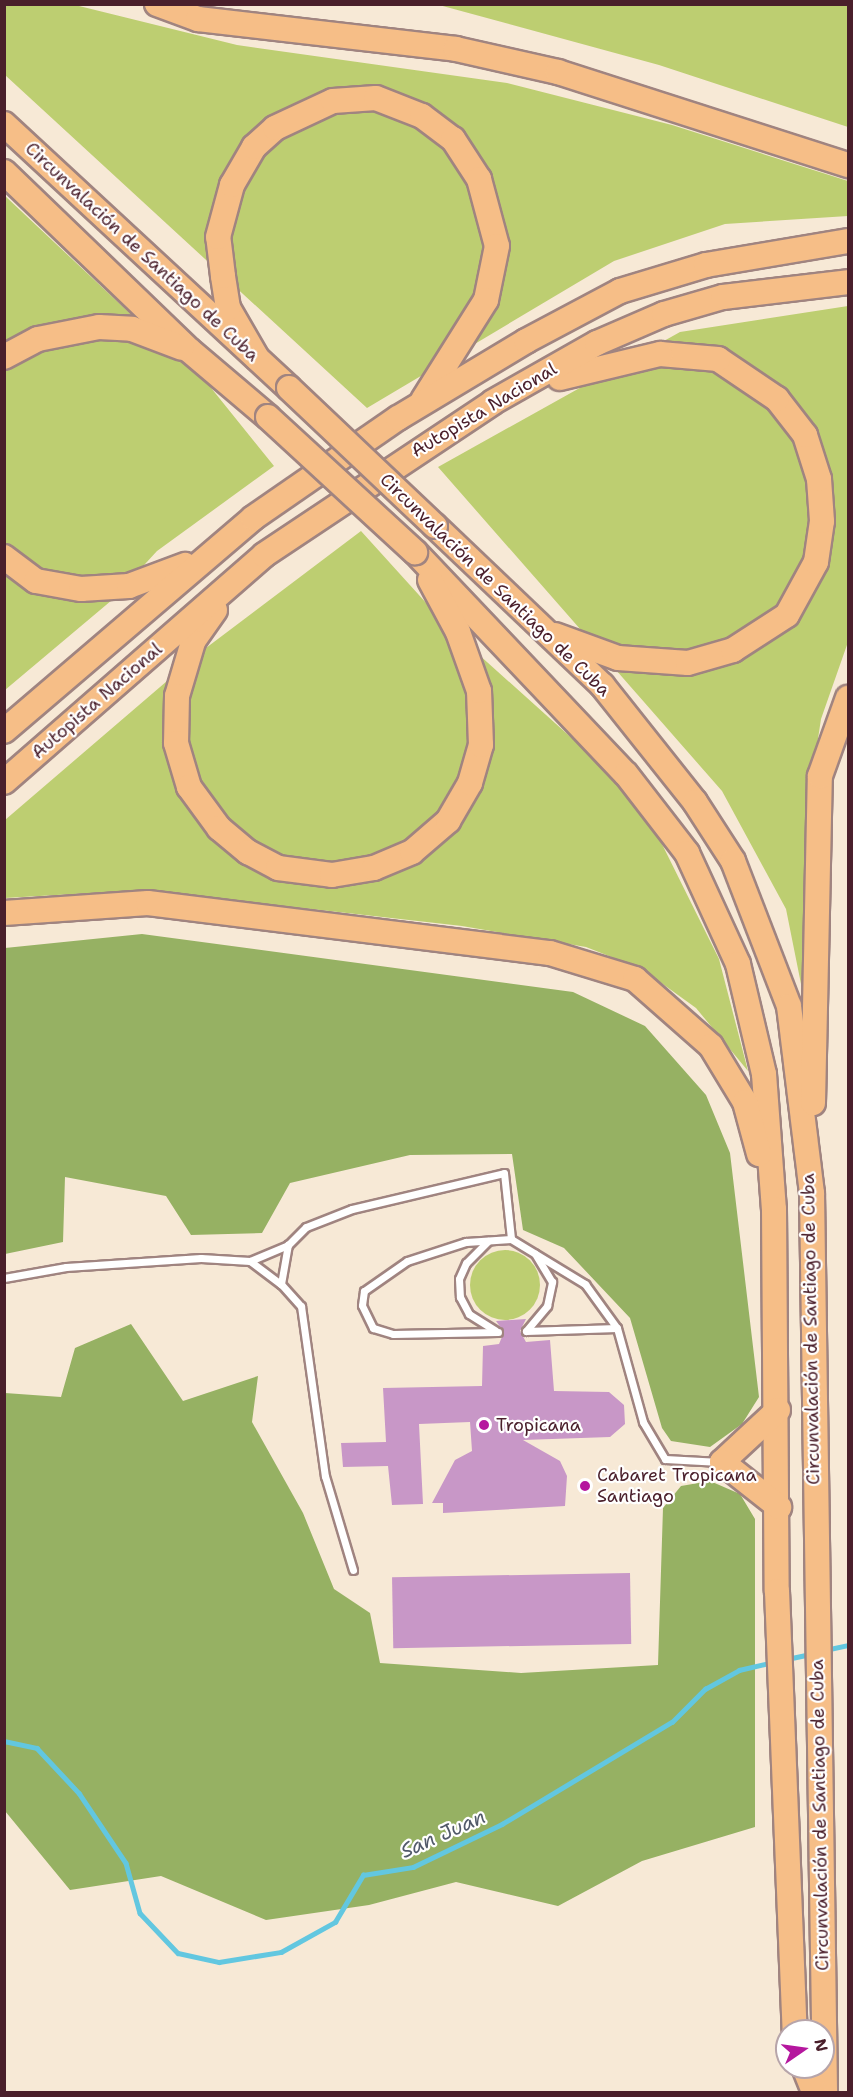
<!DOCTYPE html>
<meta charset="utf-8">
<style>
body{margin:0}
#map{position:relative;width:853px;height:2097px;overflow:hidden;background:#f7e9d6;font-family:"Shantell Sans",sans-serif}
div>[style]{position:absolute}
.green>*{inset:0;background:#bdce71}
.round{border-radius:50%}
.forest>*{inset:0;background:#96b163}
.stream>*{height:4.5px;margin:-2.25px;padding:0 2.25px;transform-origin:2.25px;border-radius:2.25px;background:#62c7e0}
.building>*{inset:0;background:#c897c7;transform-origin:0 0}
.roads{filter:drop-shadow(2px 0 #a08480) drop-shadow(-2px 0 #a08480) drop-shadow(0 2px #a08480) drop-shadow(0 -2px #a08480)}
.lane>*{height:7px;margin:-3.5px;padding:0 3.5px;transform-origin:3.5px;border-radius:3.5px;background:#fff}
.highway>*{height:24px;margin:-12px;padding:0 12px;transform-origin:12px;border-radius:12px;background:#f6be87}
.bridges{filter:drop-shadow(2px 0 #a08480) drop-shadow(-2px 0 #a08480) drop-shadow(0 2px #a08480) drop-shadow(0 -2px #a08480)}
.highway-bridge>*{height:24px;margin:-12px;padding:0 12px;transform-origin:12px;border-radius:12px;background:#f6be87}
.dots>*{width:16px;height:16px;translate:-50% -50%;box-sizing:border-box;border:3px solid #fff;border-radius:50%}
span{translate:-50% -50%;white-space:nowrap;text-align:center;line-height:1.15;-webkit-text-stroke:4.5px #fff;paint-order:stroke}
.street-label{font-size:18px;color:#4a1f2b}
.poi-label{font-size:18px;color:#4a1f2b}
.left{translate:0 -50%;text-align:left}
.water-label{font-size:20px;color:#525a6a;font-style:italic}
.frame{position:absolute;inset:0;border:6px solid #4a1f2b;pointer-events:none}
.north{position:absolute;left:775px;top:2019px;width:60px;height:60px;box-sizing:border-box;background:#fff;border:2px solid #b7a5aa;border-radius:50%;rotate:77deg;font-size:16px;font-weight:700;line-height:24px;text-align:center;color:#4a1f2b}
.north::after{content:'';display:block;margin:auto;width:21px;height:27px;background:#b5179e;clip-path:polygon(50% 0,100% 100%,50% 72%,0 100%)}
</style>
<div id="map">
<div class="green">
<i style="clip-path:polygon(4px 5px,75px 5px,237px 45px,507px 83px,672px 125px,848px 181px,848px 216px,725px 224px,614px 261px,367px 408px,5px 75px)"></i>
<i style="clip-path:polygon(439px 5px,848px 5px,848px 127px,659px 65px)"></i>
<i style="clip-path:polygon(4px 195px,171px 352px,191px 363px,274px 466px,157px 551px,112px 600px,5px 690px)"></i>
<i style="clip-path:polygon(848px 306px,848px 642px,821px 719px,809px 798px,805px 1004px,786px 909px,722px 791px,438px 467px,680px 332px)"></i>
<i style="clip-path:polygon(361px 531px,447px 626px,615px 777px,653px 826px,719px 959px,748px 1071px,696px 1008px,642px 969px,586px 947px,462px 926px,143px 890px,5px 898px,5px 820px,202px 651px)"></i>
<i class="round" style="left:470px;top:1250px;width:70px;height:70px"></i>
</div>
<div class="forest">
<i style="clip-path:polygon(142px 934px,573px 992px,645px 1026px,706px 1095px,730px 1153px,759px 1397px,742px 1424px,710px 1447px,671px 1441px,662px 1428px,630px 1318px,564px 1248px,523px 1230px,512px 1154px,410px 1155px,290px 1183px,262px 1233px,191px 1235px,166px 1196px,65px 1177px,63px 1242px,5px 1254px,5px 948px)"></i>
<i style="clip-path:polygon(131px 1324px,183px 1401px,258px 1376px,252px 1422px,303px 1513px,334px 1589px,370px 1613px,380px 1663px,521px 1673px,658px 1665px,663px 1508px,681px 1486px,710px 1481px,740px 1494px,755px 1519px,755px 1827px,642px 1861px,558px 1906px,456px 1882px,369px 1905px,266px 1920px,161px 1876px,70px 1890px,5px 1811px,5px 1393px,61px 1397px,75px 1348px)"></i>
</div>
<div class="stream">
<i style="left:825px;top:1650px;width:24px;rotate:-12deg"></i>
<i style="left:787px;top:1659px;width:25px;rotate:-12deg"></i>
<i style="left:4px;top:1741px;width:34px;rotate:12deg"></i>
<i style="left:37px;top:1748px;width:62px;rotate:47deg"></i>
<i style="left:79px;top:1793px;width:84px;rotate:56.1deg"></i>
<i style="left:126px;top:1863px;width:52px;rotate:74.4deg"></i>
<i style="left:140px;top:1913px;width:55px;rotate:46.5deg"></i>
<i style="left:178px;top:1953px;width:42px;rotate:12.4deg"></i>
<i style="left:219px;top:1962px;width:63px;rotate:-9.2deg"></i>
<i style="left:281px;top:1952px;width:62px;rotate:-29.1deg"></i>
<i style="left:335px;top:1922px;width:55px;rotate:-59.2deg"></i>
<i style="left:363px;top:1875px;width:51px;rotate:-9.1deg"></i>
<i style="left:413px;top:1867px;width:99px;rotate:-25.8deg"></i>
<i style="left:502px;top:1824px;width:198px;rotate:-31deg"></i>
<i style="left:672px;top:1722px;width:47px;rotate:-45deg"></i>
<i style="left:705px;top:1689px;width:39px;rotate:-29deg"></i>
<i style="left:739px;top:1670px;width:35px;rotate:-13deg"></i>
</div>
<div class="building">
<i style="clip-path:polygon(526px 1319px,520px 1331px,526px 1342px,550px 1340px,554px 1391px,609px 1392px,624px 1405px,625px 1424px,610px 1437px,523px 1440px,560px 1461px,567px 1476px,565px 1506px,443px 1513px,443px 1503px,432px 1503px,455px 1460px,472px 1451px,470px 1422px,419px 1424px,423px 1504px,392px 1505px,388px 1466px,343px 1467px,341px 1443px,386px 1442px,383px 1388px,482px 1386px,483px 1346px,499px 1344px,504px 1332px,496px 1321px)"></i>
<i style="left:630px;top:1573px;width:71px;height:238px;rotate:89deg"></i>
</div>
<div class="roads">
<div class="lane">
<i style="left:488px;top:1241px;width:31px;rotate:135deg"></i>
<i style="left:466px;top:1263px;width:17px;rotate:114deg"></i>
<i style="left:459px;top:1279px;width:18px;rotate:87deg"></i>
<i style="left:460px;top:1297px;width:19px;rotate:62deg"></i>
<i style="left:469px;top:1314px;width:31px;rotate:32deg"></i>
<i style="left:250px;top:1261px;width:41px;rotate:-22.8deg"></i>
<i style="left:4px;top:1278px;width:63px;rotate:-10.1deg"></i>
<i style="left:66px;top:1267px;width:135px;rotate:-3.8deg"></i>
<i style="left:201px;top:1258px;width:49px;rotate:3.5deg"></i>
<i style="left:250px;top:1261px;width:39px;rotate:37deg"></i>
<i style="left:281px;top:1284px;width:30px;rotate:48deg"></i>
<i style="left:301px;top:1306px;width:172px;rotate:82deg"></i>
<i style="left:325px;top:1476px;width:98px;rotate:73.4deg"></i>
<i style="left:281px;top:1284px;width:40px;rotate:-80deg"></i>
<i style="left:288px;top:1245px;width:25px;rotate:-45deg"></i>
<i style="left:306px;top:1227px;width:49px;rotate:-21.4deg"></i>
<i style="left:352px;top:1209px;width:156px;rotate:-13.3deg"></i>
<i style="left:504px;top:1173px;width:66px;rotate:83.9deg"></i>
<i style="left:526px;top:1331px;width:33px;rotate:-50deg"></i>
<i style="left:547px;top:1306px;width:25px;rotate:-78deg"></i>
<i style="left:552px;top:1282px;width:33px;rotate:-121deg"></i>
<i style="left:526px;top:1331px;width:91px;rotate:-1.9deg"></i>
<i style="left:498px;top:1332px;width:105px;rotate:178.9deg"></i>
<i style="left:393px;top:1334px;width:21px;rotate:-163deg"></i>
<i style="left:373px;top:1328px;width:25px;rotate:-116deg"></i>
<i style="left:362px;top:1305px;width:14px;rotate:-82deg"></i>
<i style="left:364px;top:1291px;width:52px;rotate:-34.9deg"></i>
<i style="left:407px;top:1261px;width:62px;rotate:-17.9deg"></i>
<i style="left:466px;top:1242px;width:45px;rotate:-3.8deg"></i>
<i style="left:511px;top:1239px;width:87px;rotate:31.3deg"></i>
<i style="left:585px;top:1284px;width:54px;rotate:54deg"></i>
<i style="left:617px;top:1328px;width:98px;rotate:74.5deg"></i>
<i style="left:643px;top:1422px;width:43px;rotate:59.3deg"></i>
<i style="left:665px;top:1459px;width:55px;rotate:3.1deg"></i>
</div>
<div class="highway">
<i style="left:157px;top:4px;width:44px;rotate:20.1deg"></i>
<i style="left:198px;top:19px;width:260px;rotate:6.6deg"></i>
<i style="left:456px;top:49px;width:105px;rotate:12.7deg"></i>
<i style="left:558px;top:72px;width:305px;rotate:17.8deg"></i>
<i style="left:4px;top:124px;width:388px;rotate:42.8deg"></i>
<i style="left:4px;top:172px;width:257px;rotate:43.9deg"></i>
<i style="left:189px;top:350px;width:104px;rotate:40.3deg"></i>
<i style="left:4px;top:357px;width:38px;rotate:-28deg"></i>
<i style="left:38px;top:339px;width:62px;rotate:-11.1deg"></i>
<i style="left:99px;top:327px;width:33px;rotate:3deg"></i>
<i style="left:132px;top:329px;width:53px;rotate:20.8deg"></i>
<i style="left:257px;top:358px;width:58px;rotate:-120.1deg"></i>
<i style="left:228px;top:308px;width:32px;rotate:-99deg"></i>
<i style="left:223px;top:276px;width:39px;rotate:-97deg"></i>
<i style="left:218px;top:237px;width:54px;rotate:-74.9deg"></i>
<i style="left:232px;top:185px;width:44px;rotate:-59.9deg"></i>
<i style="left:254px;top:147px;width:28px;rotate:-42deg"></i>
<i style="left:275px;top:128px;width:64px;rotate:-25deg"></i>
<i style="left:333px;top:101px;width:43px;rotate:-4deg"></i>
<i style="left:376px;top:98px;width:49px;rotate:21.4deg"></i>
<i style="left:422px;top:116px;width:39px;rotate:37deg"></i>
<i style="left:453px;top:139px;width:48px;rotate:57deg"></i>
<i style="left:479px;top:179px;width:69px;rotate:75deg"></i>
<i style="left:497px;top:246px;width:55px;rotate:101.5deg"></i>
<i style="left:486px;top:300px;width:118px;rotate:122.2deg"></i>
<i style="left:435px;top:526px;width:231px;rotate:43.6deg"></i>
<i style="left:602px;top:685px;width:149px;rotate:51.5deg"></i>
<i style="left:695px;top:802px;width:70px;rotate:57.2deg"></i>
<i style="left:733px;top:861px;width:155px;rotate:68.9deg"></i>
<i style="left:789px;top:1006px;width:188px;rotate:83deg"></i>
<i style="left:812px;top:1193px;width:899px;rotate:89.17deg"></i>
<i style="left:415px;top:552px;width:306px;rotate:46.5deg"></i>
<i style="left:626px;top:774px;width:100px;rotate:52.3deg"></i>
<i style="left:687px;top:853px;width:122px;rotate:65.3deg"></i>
<i style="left:738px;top:964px;width:113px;rotate:76.7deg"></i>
<i style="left:764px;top:1074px;width:135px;rotate:85.8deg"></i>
<i style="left:774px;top:1209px;width:382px;rotate:89.6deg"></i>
<i style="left:777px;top:1591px;width:440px;rotate:87.7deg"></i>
<i style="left:4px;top:557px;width:40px;rotate:37deg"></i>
<i style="left:36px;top:581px;width:46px;rotate:10.1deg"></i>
<i style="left:81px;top:589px;width:48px;rotate:-3.6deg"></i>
<i style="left:129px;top:586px;width:60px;rotate:-20.6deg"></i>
<i style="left:215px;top:610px;width:39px;rotate:125deg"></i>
<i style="left:193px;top:642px;width:56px;rotate:106.5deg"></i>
<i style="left:177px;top:696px;width:47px;rotate:91.2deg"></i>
<i style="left:176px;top:743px;width:46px;rotate:73.5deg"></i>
<i style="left:189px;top:787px;width:51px;rotate:53.8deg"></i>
<i style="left:219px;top:828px;width:38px;rotate:40deg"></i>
<i style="left:248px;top:852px;width:34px;rotate:28deg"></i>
<i style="left:278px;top:868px;width:54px;rotate:7.4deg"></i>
<i style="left:332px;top:875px;width:43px;rotate:-9.5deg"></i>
<i style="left:374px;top:868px;width:41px;rotate:-22.8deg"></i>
<i style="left:412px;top:852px;width:48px;rotate:-40.7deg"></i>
<i style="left:448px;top:821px;width:44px;rotate:-59.9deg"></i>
<i style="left:470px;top:783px;width:40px;rotate:-74deg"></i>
<i style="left:481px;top:745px;width:54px;rotate:-92.1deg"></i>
<i style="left:479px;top:691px;width:63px;rotate:-109.6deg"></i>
<i style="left:458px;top:632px;width:59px;rotate:-118.3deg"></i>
<i style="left:555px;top:635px;width:67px;rotate:20.1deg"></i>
<i style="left:618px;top:658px;width:70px;rotate:4.1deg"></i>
<i style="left:688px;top:663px;width:47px;rotate:-16.1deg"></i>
<i style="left:733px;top:650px;width:64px;rotate:-32.9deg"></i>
<i style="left:787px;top:615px;width:60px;rotate:-61.3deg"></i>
<i style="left:816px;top:562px;width:41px;rotate:-81.7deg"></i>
<i style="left:822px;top:521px;width:42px;rotate:-94.1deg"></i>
<i style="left:819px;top:479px;width:46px;rotate:-107.7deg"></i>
<i style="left:805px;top:435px;width:46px;rotate:-127.9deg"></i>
<i style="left:777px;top:399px;width:71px;rotate:-145.9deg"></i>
<i style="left:718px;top:359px;width:58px;rotate:-175.1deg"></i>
<i style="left:660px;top:354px;width:103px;rotate:166.5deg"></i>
<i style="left:4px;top:731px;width:328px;rotate:-40.5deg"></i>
<i style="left:253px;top:518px;width:176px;rotate:-34.6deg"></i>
<i style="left:398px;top:418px;width:149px;rotate:-31deg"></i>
<i style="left:526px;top:341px;width:106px;rotate:-28deg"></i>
<i style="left:620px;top:291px;width:90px;rotate:-16.8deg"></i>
<i style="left:706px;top:265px;width:144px;rotate:-9.6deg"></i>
<i style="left:4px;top:782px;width:345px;rotate:-41.1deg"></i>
<i style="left:264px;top:555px;width:275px;rotate:-33.7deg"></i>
<i style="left:493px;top:402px;width:120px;rotate:-29.6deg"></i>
<i style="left:597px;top:343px;width:73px;rotate:-23.4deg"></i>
<i style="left:664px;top:314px;width:61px;rotate:-16.1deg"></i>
<i style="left:723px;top:297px;width:126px;rotate:-6.8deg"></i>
<i style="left:4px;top:913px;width:144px;rotate:-4deg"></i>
<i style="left:148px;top:903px;width:405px;rotate:7.1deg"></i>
<i style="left:550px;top:953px;width:89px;rotate:17deg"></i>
<i style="left:635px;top:979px;width:101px;rotate:41.4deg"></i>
<i style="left:711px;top:1046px;width:66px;rotate:58.7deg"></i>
<i style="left:745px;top:1102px;width:54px;rotate:74.9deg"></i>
<i style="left:813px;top:1103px;width:327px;rotate:-88.8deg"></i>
<i style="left:820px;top:776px;width:83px;rotate:-70.3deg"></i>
<i style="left:778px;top:1410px;width:76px;rotate:137.1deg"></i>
<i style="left:722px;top:1462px;width:73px;rotate:38.3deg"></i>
<i style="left:804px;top:2067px;width:27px;rotate:68deg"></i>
</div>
</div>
<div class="bridges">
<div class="highway-bridge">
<i style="left:289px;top:388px;width:201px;rotate:43.4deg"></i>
<i style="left:268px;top:417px;width:200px;rotate:42.6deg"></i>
</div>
</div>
<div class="dots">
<i style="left:484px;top:1425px;background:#b5179e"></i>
<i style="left:585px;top:1486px;background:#b5179e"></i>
</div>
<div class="street-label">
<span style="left:142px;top:252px;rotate:43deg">Circunvalación de Santiago de Cuba</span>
<span style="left:484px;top:410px;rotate:-31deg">Autopista Nacional</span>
<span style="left:495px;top:585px;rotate:44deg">Circunvalación de Santiago de Cuba</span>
<span style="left:97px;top:701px;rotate:-41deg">Autopista Nacional</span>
<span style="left:811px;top:1329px;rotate:-91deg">Circunvalación de Santiago de Cuba</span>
<span style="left:820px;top:1815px;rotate:-91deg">Circunvalación de Santiago de Cuba</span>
</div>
<div class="poi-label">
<span class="left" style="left:496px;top:1425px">Tropicana</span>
<span class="left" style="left:597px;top:1486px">Cabaret Tropicana<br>Santiago</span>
</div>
<div class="water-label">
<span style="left:443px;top:1834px;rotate:-24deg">San Juan</span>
</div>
<div class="frame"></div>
<div class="north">N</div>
</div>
